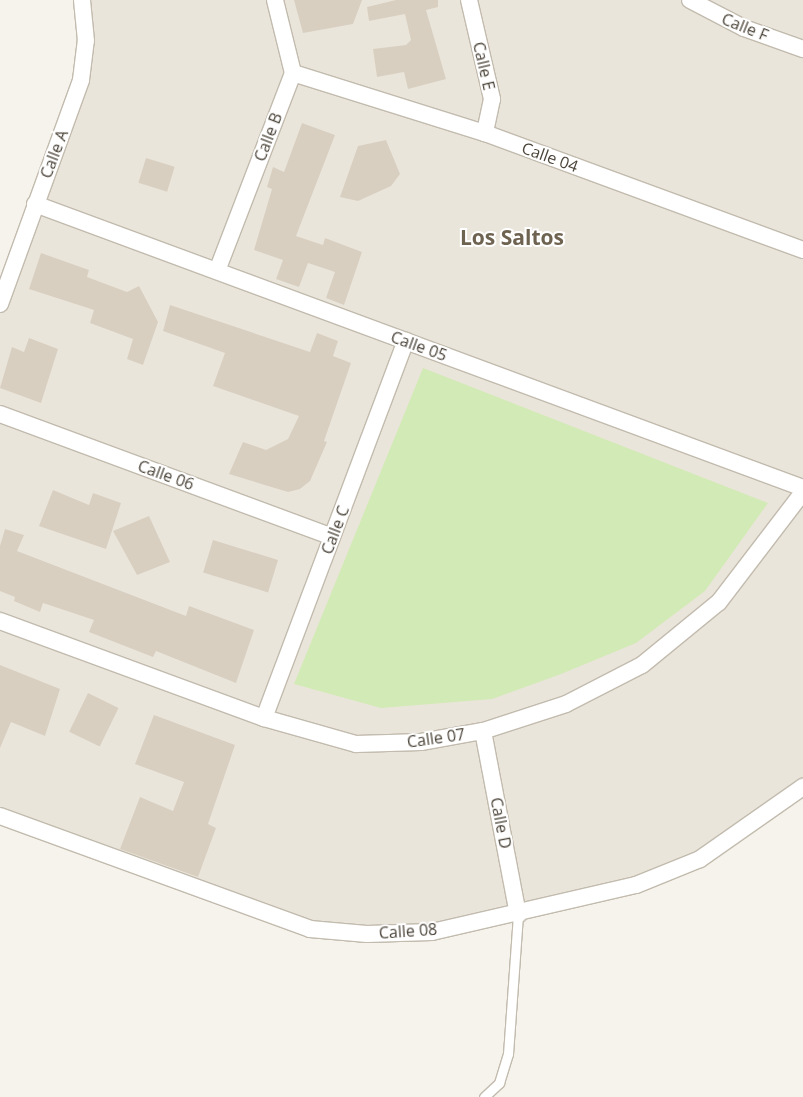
<!DOCTYPE html>
<style>
body{margin:0}
#map{position:relative;width:803px;height:1097px;overflow:hidden;background:#f6f3ec;font-family:"Open Sans",sans-serif}
div>[style]{position:absolute}
.residential>*{inset:0;background:#eae5da}
.green>*{inset:0;background:#d2eab5}
.building>*{inset:0;background:#d8cfc1;transform-origin:0 0}
.roads{filter:drop-shadow(1px 0 #c2bbae) drop-shadow(-1px 0 #c2bbae) drop-shadow(0 1px #c2bbae) drop-shadow(0 -1px #c2bbae)}
.service>*{height:9px;margin:-4.5px;padding:0 4.5px;transform-origin:4.5px;border-radius:4.5px;background:#fff}
.minor>*{height:16px;margin:-8px;padding:0 8px;transform-origin:8px;border-radius:8px;background:#fff}
span{translate:-50% -50%;white-space:nowrap;text-align:center;line-height:1.15;-webkit-text-stroke:4px #fff;paint-order:stroke}
.street-label{font-size:16px;color:#4b4439}
.district-label{font-size:21px;color:#6e6250;font-weight:700}
</style>
<div id="map">
<div class="residential">
<i style="clip-path:polygon(82px 0,803px 0,803px 787px,700px 859px,636px 885px,432px 932px,310px 929px,0 816px,0 305px,81px 80px)"></i>
</div>
<div class="green">
<i style="clip-path:polygon(423px 368px,768px 503px,705px 591px,636px 643px,561px 674px,492px 699px,381px 708px,294px 684px)"></i>
</div>
<div class="building">
<i style="clip-path:polygon(294px 0,362px 0,353px 24px,303px 33px)"></i>
<i style="clip-path:polygon(396px 0,438px 0,438px 7px,426px 10px,446px 79px,408px 89px,404px 72px,377px 77px,373px 49px,406px 45px,411px 40px,405px 14px,369px 21px,367px 7px)"></i>
<i style="clip-path:polygon(302px 123px,335px 135px,296px 236px,323px 245px,325px 238px,362px 252px,344px 305px,326px 298px,335px 272px,308px 263px,299px 287px,276px 279px,283px 260px,254px 250px,272px 189px,267px 187px,273px 167px,284px 172px)"></i>
<i style="clip-path:polygon(386px 140px,400px 174px,391px 186px,358px 201px,340px 197px,358px 146px)"></i>
<i style="left:146px;top:158px;width:30px;height:26px;rotate:17deg"></i>
<i style="clip-path:polygon(41px 253px,89px 270px,87px 277px,127px 292px,139px 286px,158px 322px,143px 365px,127px 359px,133px 339px,90px 323px,94px 310px,29px 289px)"></i>
<i style="clip-path:polygon(170px 305px,310px 352px,317px 333px,338px 341px,333px 356px,351px 363px,324px 441px,327px 442px,310px 481px,300px 489px,288px 492px,229px 474px,243px 442px,266px 450px,288px 439px,299px 416px,213px 386px,225px 353px,163px 331px)"></i>
<i style="clip-path:polygon(29px 338px,58px 349px,41px 403px,0 388px,12px 347px,24px 352px)"></i>
<i style="clip-path:polygon(53px 490px,89px 505px,93px 493px,121px 503px,106px 549px,39px 526px)"></i>
<i style="clip-path:polygon(149px 516px,170px 562px,137px 575px,113px 531px)"></i>
<i style="clip-path:polygon(5px 529px,24px 535px,17px 551px,186px 616px,189px 606px,254px 630px,236px 683px,156px 651px,153px 657px,89px 632px,94px 620px,43px 603px,40px 612px,14px 601px,15px 597px,0 591px,0 546px)"></i>
<i style="left:213px;top:540px;width:68px;height:34px;rotate:17deg"></i>
<i style="clip-path:polygon(0 665px,60px 689px,45px 736px,11px 722px,0 748px)"></i>
<i style="left:88px;top:693px;width:34px;height:43px;rotate:26deg"></i>
<i style="clip-path:polygon(154px 715px,235px 745px,208px 824px,216px 828px,198px 877px,120px 849px,140px 797px,173px 811px,184px 782px,135px 764px)"></i>
</div>
<div class="roads">
<div class="service">
<i style="left:484px;top:1097px;width:21px;rotate:-43deg"></i>
<i style="left:499px;top:1083px;width:30px;rotate:-73deg"></i>
<i style="left:508px;top:1054px;width:139px;rotate:-85.9deg"></i>
</div>
<div class="minor">
<i style="left:469px;top:0;width:102px;rotate:76.9deg"></i>
<i style="left:492px;top:99px;width:35px;rotate:102deg"></i>
<i style="left:690px;top:0;width:61px;rotate:27.4deg"></i>
<i style="left:744px;top:28px;width:63px;rotate:19.6deg"></i>
<i style="left:293px;top:73px;width:201px;rotate:17.4deg"></i>
<i style="left:485px;top:133px;width:339px;rotate:20.2deg"></i>
<i style="left:35px;top:204px;width:819px;rotate:20.29deg"></i>
<i style="left:217px;top:271px;width:212px;rotate:-69deg"></i>
<i style="left:293px;top:73px;width:75px;rotate:-103.9deg"></i>
<i style="left:0;top:304px;width:238px;rotate:-70.1deg"></i>
<i style="left:81px;top:80px;width:39px;rotate:-83deg"></i>
<i style="left:86px;top:41px;width:41px;rotate:-95.6deg"></i>
<i style="left:0;top:414px;width:354px;rotate:20.3deg"></i>
<i style="left:0;top:621px;width:281px;rotate:20.2deg"></i>
<i style="left:264px;top:718px;width:96px;rotate:15.8deg"></i>
<i style="left:356px;top:744px;width:65px;rotate:-1.8deg"></i>
<i style="left:421px;top:742px;width:63px;rotate:-10.1deg"></i>
<i style="left:483px;top:731px;width:87px;rotate:-18deg"></i>
<i style="left:566px;top:704px;width:85px;rotate:-27.2deg"></i>
<i style="left:642px;top:665px;width:99px;rotate:-39.3deg"></i>
<i style="left:719px;top:602px;width:138px;rotate:-52.6deg"></i>
<i style="left:264px;top:718px;width:403px;rotate:-69.4deg"></i>
<i style="left:483px;top:731px;width:187px;rotate:79.2deg"></i>
<i style="left:0;top:816px;width:330px;rotate:20deg"></i>
<i style="left:310px;top:929px;width:57px;rotate:5deg"></i>
<i style="left:367px;top:934px;width:65px;rotate:-1.8deg"></i>
<i style="left:432px;top:932px;width:209px;rotate:-13deg"></i>
<i style="left:636px;top:885px;width:69px;rotate:-22.1deg"></i>
<i style="left:700px;top:859px;width:126px;rotate:-35deg"></i>
</div>
</div>
<div class="street-label">
<span style="left:745px;top:27px;rotate:22deg">Calle F</span>
<span style="left:484px;top:66px;rotate:77deg">Calle E</span>
<span style="left:268px;top:137px;rotate:-69deg">Calle B</span>
<span style="left:54px;top:154px;rotate:-69deg">Calle A</span>
<span style="left:550px;top:157px;rotate:20deg">Calle 04</span>
<span style="left:419px;top:346px;rotate:20deg">Calle 05</span>
<span style="left:166px;top:475px;rotate:20deg">Calle 06</span>
<span style="left:335px;top:530px;rotate:-69deg">Calle C</span>
<span style="left:436px;top:738px;rotate:-8deg">Calle 07</span>
<span style="left:501px;top:823px;rotate:79deg">Calle D</span>
<span style="left:408px;top:931px;rotate:-4deg">Calle 08</span>
</div>
<div class="district-label">
<span style="left:512px;top:237px">Los Saltos</span>
</div>
</div>
